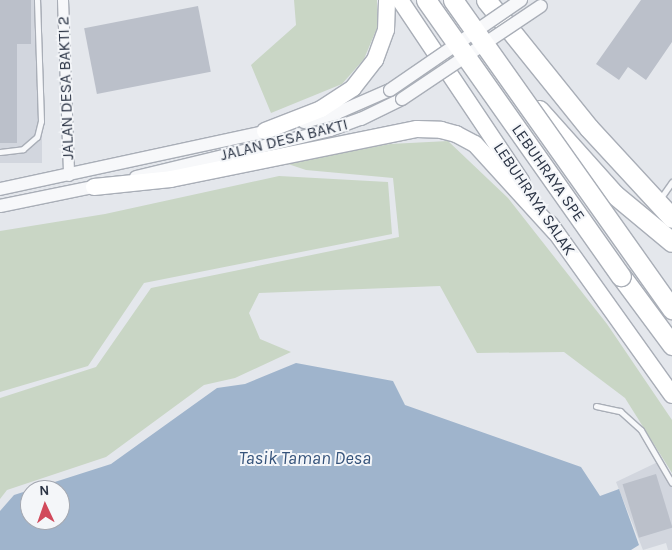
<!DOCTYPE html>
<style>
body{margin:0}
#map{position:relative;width:672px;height:550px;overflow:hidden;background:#e4e7ec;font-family:Karla,sans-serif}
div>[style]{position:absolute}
.built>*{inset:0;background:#d2d6de;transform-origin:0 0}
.green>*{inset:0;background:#c9d6c5}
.water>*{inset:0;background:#9fb4cc}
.building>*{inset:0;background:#bbc0ca;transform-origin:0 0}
.roads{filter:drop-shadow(1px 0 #a9aeb7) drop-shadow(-1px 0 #a9aeb7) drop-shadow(0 1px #a9aeb7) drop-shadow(0 -1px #a9aeb7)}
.service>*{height:5px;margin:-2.5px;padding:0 2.5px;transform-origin:2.5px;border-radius:2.5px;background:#f7f8fa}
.minor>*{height:10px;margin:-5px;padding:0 5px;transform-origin:5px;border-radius:5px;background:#f7f8fa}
.tertiary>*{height:12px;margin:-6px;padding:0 6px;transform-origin:6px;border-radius:6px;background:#f7f8fa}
.trunk>*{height:16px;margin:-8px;padding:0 8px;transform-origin:8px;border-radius:8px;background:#fff}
.motorway>*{height:19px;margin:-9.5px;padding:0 9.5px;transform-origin:9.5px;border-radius:9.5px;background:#fff}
.bridges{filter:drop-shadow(1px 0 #a9aeb7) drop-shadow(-1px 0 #a9aeb7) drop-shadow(0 1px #a9aeb7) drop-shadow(0 -1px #a9aeb7)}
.tertiary-bridge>*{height:12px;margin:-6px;padding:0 6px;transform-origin:6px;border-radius:6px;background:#f7f8fa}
.motorway-bridge>*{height:19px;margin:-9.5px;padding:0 9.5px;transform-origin:9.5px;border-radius:9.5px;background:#fff}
span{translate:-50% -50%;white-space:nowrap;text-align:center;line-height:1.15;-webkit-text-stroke:4px #f4f6f9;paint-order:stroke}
.street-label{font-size:16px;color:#2b3445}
.water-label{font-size:18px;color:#34527a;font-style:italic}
.north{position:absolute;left:20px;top:480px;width:50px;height:50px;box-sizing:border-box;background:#f4f6f9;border:1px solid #a4a8b1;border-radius:50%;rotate:357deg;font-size:14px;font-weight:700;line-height:20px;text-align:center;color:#2b3445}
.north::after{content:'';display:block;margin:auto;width:18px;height:22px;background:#d1495b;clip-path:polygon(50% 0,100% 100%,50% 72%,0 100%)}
</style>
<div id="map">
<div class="built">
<i style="left:0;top:0;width:42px;height:163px"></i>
<i style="clip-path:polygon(662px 460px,672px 478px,672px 550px,668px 550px,666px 543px,643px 550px,616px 482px)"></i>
</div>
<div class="green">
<i style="clip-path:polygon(294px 0,377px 0,377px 28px,364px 59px,342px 84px,271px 113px,251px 65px,296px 25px)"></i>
<i style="clip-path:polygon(448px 141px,508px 198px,607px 324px,672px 420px,672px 473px,625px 398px,564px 352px,477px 353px,440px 286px,259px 293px,249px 313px,260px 339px,291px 352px,235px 378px,204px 385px,106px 457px,7px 490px,0 499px,0 398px,96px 367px,151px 288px,399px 237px,393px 178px,306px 170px,285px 163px,390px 144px)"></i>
<i style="clip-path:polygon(279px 176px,388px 182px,392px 234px,144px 283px,88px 366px,0 392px,0 231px,105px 214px)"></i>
</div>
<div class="water">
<i style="clip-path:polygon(evenodd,296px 363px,393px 381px,405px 405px,581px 467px,600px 496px,619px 489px,639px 545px,631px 550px,0 550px,0 511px,14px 495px,111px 464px,217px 388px,245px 384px,296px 363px,30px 490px,60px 490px,60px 520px,30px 520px,30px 490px)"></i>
</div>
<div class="building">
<i style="clip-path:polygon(0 0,31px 0,31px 44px,17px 44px,17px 143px,0 143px)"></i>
<i style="clip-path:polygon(641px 0,672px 0,672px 42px,646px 80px,628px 67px,619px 80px,596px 64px)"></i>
<i style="left:198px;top:6px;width:67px;height:116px;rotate:79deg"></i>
<i style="left:656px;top:474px;width:56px;height:35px;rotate:73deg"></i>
</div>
<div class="roads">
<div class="service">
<i style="left:0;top:152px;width:23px;rotate:-7deg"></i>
<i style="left:23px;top:149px;width:18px;rotate:-41deg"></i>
<i style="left:37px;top:137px;width:16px;rotate:-76deg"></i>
<i style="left:41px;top:121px;width:121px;rotate:-91.9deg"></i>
<i style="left:660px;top:199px;width:21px;rotate:-55deg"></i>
<i style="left:596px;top:406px;width:25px;rotate:12deg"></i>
<i style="left:620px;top:411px;width:28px;rotate:42deg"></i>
<i style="left:641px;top:430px;width:61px;rotate:59.7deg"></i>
</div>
<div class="minor">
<i style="left:63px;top:0;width:176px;rotate:88deg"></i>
</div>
<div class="tertiary">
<i style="left:304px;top:122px;width:34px;rotate:-15deg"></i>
<i style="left:337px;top:113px;width:58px;rotate:-23.5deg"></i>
<i style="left:136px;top:177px;width:200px;rotate:-13.6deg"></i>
<i style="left:330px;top:130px;width:33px;rotate:-20deg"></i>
<i style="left:361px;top:119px;width:46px;rotate:-26deg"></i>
<i style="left:0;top:189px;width:278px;rotate:-12.2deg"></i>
<i style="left:0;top:206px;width:104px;rotate:-11.6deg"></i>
</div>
<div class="trunk">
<i style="left:400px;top:0;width:218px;rotate:56.2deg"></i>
<i style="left:265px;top:131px;width:60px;rotate:-21.4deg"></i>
<i style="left:321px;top:109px;width:38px;rotate:-33deg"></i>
<i style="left:353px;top:88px;width:36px;rotate:-52deg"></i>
<i style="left:375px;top:60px;width:32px;rotate:-70deg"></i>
<i style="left:386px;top:30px;width:30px;rotate:-88deg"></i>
<i style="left:94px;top:187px;width:77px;rotate:-5.9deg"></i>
<i style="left:171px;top:179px;width:251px;rotate:-11.5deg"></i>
<i style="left:417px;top:129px;width:24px;rotate:2deg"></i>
<i style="left:441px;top:130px;width:16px;rotate:15deg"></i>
<i style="left:456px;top:134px;width:21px;rotate:28deg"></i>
<i style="left:475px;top:144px;width:119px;rotate:47.7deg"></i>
<i style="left:550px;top:224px;width:210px;rotate:54.5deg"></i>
</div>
<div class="motorway">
<i style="left:486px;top:0;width:164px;rotate:51.2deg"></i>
<i style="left:589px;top:128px;width:122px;rotate:47.3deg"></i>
<i style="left:539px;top:110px;width:113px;rotate:48.2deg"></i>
<i style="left:614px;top:194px;width:75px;rotate:39.6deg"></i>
<i style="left:621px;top:276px;width:86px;rotate:53.5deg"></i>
</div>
</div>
<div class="bridges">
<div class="tertiary-bridge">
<i style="left:390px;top:90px;width:159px;rotate:-34.5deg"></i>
<i style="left:402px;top:99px;width:167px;rotate:-33.8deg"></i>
</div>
<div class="motorway-bridge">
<i style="left:426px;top:0;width:338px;rotate:54.8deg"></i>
<i style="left:453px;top:0;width:379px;rotate:54.7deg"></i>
</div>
</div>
<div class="street-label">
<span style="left:66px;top:88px;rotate:-92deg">JALAN DESA BAKTI 2</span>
<span style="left:284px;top:140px;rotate:-14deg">JALAN DESA BAKTI</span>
<span style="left:548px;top:173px;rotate:55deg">LEBUHRAYA SPE</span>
<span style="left:534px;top:199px;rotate:56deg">LEBUHRAYA SALAK</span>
</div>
<div class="water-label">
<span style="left:305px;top:458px">Tasik Taman Desa</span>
</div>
<div class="north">N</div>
</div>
